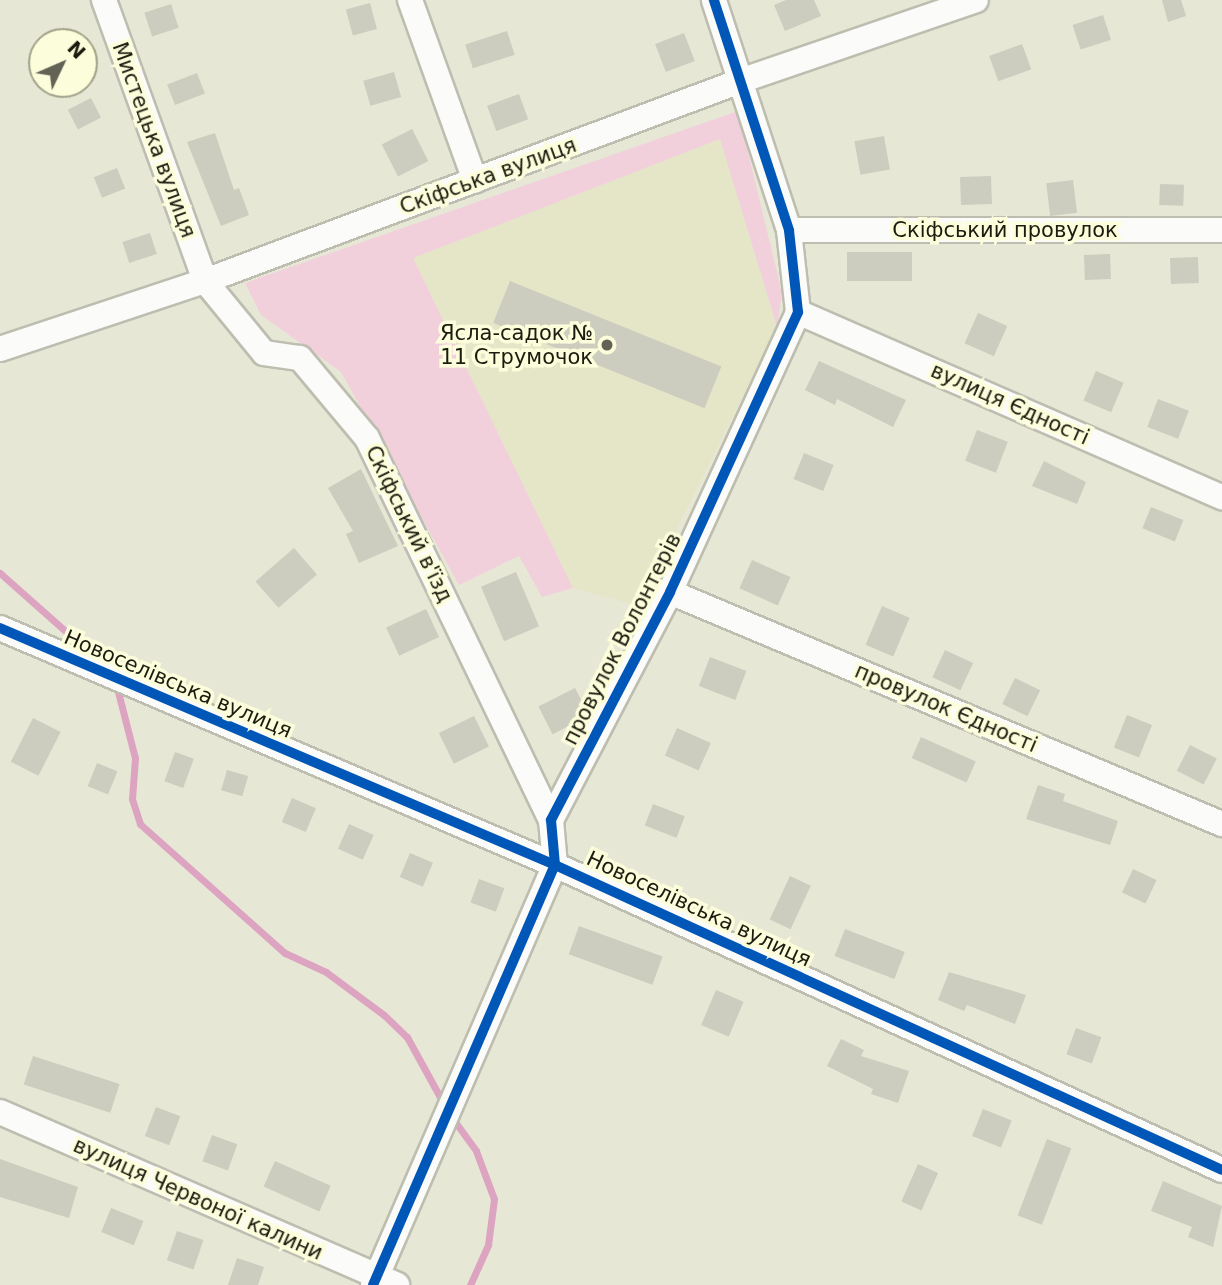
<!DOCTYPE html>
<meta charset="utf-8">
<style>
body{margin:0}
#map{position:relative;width:1222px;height:1285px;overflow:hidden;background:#e7e7d6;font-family:"DejaVu Sans",sans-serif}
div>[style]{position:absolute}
.built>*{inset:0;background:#e5e5c8}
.green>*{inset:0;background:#f1d0dc}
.stream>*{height:7px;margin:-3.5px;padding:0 3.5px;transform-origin:3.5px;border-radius:3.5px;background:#dca4c1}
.building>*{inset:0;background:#cdcdbf;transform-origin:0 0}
.roads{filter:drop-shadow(2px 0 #bdbdb0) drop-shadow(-2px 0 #bdbdb0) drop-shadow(0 2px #bdbdb0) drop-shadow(0 -2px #bdbdb0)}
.minor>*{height:24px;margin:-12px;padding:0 12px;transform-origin:12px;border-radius:12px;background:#fbfbf9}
.cycleway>*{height:10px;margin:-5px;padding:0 5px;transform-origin:5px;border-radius:5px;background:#0057b8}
.dots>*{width:19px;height:19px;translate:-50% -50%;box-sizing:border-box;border:4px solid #fcfddb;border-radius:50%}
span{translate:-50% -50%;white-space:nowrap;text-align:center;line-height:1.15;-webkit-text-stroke:7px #fcfddb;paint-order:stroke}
.street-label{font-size:21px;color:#1b1b0f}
.poi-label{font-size:21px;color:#1b1b0f}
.right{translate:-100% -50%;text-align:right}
.north{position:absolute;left:28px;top:28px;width:70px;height:70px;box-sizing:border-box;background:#fcfddb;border:2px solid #a2a389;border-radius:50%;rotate:46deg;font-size:19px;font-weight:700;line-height:28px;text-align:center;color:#1b1b0f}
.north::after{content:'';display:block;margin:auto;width:24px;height:32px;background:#626255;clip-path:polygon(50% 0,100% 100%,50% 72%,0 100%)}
</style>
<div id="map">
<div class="built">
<i style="clip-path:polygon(720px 139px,777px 327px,639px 606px,573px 588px,412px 258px)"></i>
</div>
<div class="green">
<i style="clip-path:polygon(738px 111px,782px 293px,777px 327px,720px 139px,413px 258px,573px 588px,542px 597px,519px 556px,459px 585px,341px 372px,261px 315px,245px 283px)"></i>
</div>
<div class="stream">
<i style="left:0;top:573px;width:132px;rotate:41.6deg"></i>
<i style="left:116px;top:684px;width:76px;rotate:75.6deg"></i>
<i style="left:135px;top:758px;width:41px;rotate:94.2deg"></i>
<i style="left:132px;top:799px;width:26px;rotate:72deg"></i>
<i style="left:140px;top:824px;width:194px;rotate:41.7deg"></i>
<i style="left:285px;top:953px;width:45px;rotate:24.9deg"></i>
<i style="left:326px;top:972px;width:72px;rotate:36.6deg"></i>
<i style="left:384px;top:1015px;width:32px;rotate:44deg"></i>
<i style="left:407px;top:1037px;width:79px;rotate:61.2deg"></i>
<i style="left:453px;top:1119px;width:39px;rotate:54deg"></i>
<i style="left:476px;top:1151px;width:51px;rotate:69.4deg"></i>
<i style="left:494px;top:1199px;width:46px;rotate:97.4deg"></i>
<i style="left:488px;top:1245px;width:44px;rotate:114.2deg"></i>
</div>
<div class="building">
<i style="clip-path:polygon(786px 0,814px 0,821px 16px,785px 31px,774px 5px)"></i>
<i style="clip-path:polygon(1162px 0,1181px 0,1186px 16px,1168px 22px)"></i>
<i style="left:370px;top:3px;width:27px;height:25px;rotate:75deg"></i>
<i style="left:171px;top:4px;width:25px;height:28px;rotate:72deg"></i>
<i style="left:1103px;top:15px;width:26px;height:32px;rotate:72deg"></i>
<i style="left:507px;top:31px;width:25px;height:44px;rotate:72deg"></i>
<i style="left:684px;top:33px;width:30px;height:31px;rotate:69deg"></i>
<i style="left:1022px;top:44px;width:27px;height:35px;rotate:70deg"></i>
<i style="left:394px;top:72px;width:26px;height:32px;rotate:74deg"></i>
<i style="left:197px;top:73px;width:22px;height:32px;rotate:69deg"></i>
<i style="left:519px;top:94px;width:27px;height:34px;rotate:70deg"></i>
<i style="left:91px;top:98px;width:22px;height:26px;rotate:63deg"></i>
<i style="left:412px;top:129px;width:36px;height:34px;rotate:63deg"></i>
<i style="clip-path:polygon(215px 133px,234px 190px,239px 188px,249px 215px,221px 226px,187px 142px)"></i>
<i style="left:884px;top:136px;width:34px;height:30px;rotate:80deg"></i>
<i style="left:117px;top:168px;width:22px;height:25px;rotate:68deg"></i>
<i style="left:991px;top:176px;width:28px;height:31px;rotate:88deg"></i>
<i style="left:1073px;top:180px;width:33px;height:27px;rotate:83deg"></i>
<i style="left:1160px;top:184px;width:24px;height:21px;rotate:2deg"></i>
<i style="left:150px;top:233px;width:22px;height:29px;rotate:72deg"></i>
<i style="left:847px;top:252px;width:65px;height:29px"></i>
<i style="left:1110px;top:254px;width:25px;height:26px;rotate:88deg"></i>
<i style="left:1198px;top:257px;width:26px;height:28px;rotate:88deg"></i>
<i style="left:510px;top:281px;width:228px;height:45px;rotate:22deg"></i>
<i style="left:978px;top:313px;width:32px;height:33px;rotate:24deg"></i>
<i style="clip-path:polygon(819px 361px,906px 400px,893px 427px,837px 399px,835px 405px,805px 390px)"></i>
<i style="left:1096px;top:371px;width:30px;height:32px;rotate:23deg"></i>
<i style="left:1158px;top:399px;width:33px;height:30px;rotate:21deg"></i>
<i style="left:977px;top:430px;width:33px;height:33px;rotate:21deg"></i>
<i style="left:804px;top:453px;width:32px;height:28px;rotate:22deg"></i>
<i style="clip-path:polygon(1044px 461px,1086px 482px,1077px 504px,1032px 486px)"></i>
<i style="clip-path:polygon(361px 469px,398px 546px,359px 563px,346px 534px,353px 531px,328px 488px)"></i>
<i style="left:1151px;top:507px;width:35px;height:23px;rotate:22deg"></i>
<i style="left:294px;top:548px;width:35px;height:51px;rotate:49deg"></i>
<i style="left:752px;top:560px;width:42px;height:31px;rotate:24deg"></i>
<i style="left:516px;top:572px;width:59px;height:38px;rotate:67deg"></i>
<i style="left:882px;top:606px;width:30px;height:42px;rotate:23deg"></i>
<i style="left:426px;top:609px;width:31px;height:44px;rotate:65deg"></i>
<i style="left:945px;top:650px;width:31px;height:30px;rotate:25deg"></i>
<i style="left:710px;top:657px;width:39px;height:31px;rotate:21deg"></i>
<i style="left:1015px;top:678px;width:28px;height:29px;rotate:26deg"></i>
<i style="left:575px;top:688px;width:31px;height:41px;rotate:63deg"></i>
<i style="left:1127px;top:715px;width:27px;height:35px;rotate:22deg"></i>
<i style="left:474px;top:716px;width:34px;height:39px;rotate:64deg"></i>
<i style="left:33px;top:718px;width:31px;height:49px;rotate:27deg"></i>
<i style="left:677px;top:728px;width:37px;height:30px;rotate:24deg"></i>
<i style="left:921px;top:737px;width:60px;height:23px;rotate:24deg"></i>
<i style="left:1190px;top:745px;width:30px;height:29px;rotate:27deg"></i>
<i style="left:175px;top:752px;width:20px;height:31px;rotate:20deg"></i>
<i style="left:97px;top:763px;width:22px;height:25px;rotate:22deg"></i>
<i style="left:227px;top:770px;width:22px;height:21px;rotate:16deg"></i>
<i style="clip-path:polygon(1038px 785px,1065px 794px,1063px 801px,1118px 821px,1110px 845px,1026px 819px)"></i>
<i style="left:292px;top:798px;width:26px;height:26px;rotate:23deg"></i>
<i style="left:653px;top:804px;width:34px;height:23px;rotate:21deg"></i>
<i style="left:349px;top:824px;width:27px;height:27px;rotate:24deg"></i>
<i style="left:410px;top:853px;width:25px;height:26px;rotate:23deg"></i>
<i style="left:1133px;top:869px;width:26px;height:26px;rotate:25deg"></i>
<i style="left:790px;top:876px;width:23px;height:48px;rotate:25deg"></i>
<i style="left:479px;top:879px;width:27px;height:25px;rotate:20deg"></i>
<i style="left:579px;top:926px;width:89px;height:30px;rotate:20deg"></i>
<i style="left:845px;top:929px;width:64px;height:29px;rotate:21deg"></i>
<i style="clip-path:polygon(949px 972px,1026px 995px,1015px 1024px,967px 1005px,964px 1011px,938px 1000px)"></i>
<i style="left:716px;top:990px;width:30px;height:38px;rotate:23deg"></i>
<i style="left:1076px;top:1028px;width:27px;height:28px;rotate:20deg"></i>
<i style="clip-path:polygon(841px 1039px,864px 1050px,861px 1056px,909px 1071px,898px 1103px,871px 1094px,873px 1089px,827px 1066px)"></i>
<i style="left:33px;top:1056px;width:91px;height:30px;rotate:18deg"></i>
<i style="left:156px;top:1107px;width:26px;height:31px;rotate:21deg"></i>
<i style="left:983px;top:1109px;width:31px;height:29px;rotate:22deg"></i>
<i style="left:212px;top:1135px;width:27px;height:28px;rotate:20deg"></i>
<i style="left:1047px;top:1139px;width:26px;height:82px;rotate:21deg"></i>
<i style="clip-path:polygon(0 1159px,78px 1187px,69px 1218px,0 1197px)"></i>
<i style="left:275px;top:1161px;width:61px;height:28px;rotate:24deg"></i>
<i style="left:918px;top:1164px;width:22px;height:41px;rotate:24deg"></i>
<i style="clip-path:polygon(1163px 1181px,1222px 1206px,1213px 1247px,1188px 1237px,1192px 1227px,1151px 1211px)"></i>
<i style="left:111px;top:1208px;width:35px;height:26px;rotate:22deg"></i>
<i style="left:177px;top:1231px;width:28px;height:31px;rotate:19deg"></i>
<i style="clip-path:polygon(237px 1258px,264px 1267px,258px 1285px,228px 1285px)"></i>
</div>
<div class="roads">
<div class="minor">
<i style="left:104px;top:0;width:299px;rotate:70.2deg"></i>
<i style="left:205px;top:281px;width:93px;rotate:50.7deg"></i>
<i style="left:264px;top:353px;width:36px;rotate:8deg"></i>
<i style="left:300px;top:358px;width:104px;rotate:50.1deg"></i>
<i style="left:367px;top:438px;width:424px;rotate:64.3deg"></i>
<i style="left:410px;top:0;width:192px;rotate:70.2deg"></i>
<i style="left:789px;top:230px;width:433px"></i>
<i style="left:798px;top:312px;width:463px;rotate:23.6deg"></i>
<i style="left:0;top:349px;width:216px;rotate:-18.4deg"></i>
<i style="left:205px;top:281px;width:574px;rotate:-20.49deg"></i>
<i style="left:743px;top:80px;width:246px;rotate:-18.9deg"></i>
<i style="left:670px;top:592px;width:599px;rotate:22.8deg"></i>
<i style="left:0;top:628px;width:603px;rotate:23.12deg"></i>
<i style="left:555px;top:865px;width:733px;rotate:24.57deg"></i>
<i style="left:0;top:1112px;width:433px;rotate:23.5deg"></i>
<i style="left:373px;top:1285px;width:458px;rotate:-66.6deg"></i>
<i style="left:555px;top:865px;width:45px;rotate:-95.1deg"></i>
<i style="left:551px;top:820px;width:257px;rotate:-62.4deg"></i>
<i style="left:670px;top:592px;width:308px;rotate:-65.4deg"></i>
<i style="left:798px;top:312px;width:82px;rotate:-96.3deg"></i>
<i style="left:789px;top:230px;width:242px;rotate:-108.1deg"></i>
</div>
</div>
<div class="cycleway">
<i style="left:0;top:628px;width:603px;rotate:23.12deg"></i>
<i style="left:555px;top:865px;width:733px;rotate:24.57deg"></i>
<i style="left:373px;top:1285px;width:458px;rotate:-66.6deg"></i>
<i style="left:555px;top:865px;width:45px;rotate:-95.1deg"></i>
<i style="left:551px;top:820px;width:257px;rotate:-62.4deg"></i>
<i style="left:670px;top:592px;width:308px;rotate:-65.4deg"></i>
<i style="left:798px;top:312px;width:82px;rotate:-96.3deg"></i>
<i style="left:789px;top:230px;width:242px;rotate:-108.1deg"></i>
</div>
<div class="dots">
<i style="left:607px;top:345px;background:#626255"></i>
</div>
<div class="street-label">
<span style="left:154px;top:140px;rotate:70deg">Мистецька вулиця</span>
<span style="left:488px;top:176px;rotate:-20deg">Скіфська вулиця</span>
<span style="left:1005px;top:230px">Скіфський провулок</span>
<span style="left:1010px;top:404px;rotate:24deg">вулиця Єдності</span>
<span style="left:409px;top:524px;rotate:64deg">Скіфський в'їзд</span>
<span style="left:622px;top:639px;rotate:-63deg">провулок Волонтерів</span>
<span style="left:178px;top:684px;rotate:23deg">Новоселівська вулиця</span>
<span style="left:946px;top:708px;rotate:23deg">провулок Єдності</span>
<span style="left:699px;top:909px;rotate:25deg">Новоселівська вулиця</span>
<span style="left:198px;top:1199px;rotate:24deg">вулиця Червоної калини</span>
</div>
<div class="poi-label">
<span class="right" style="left:593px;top:345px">Ясла-садок №<br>11 Струмочок</span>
</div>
<div class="north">N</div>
</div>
